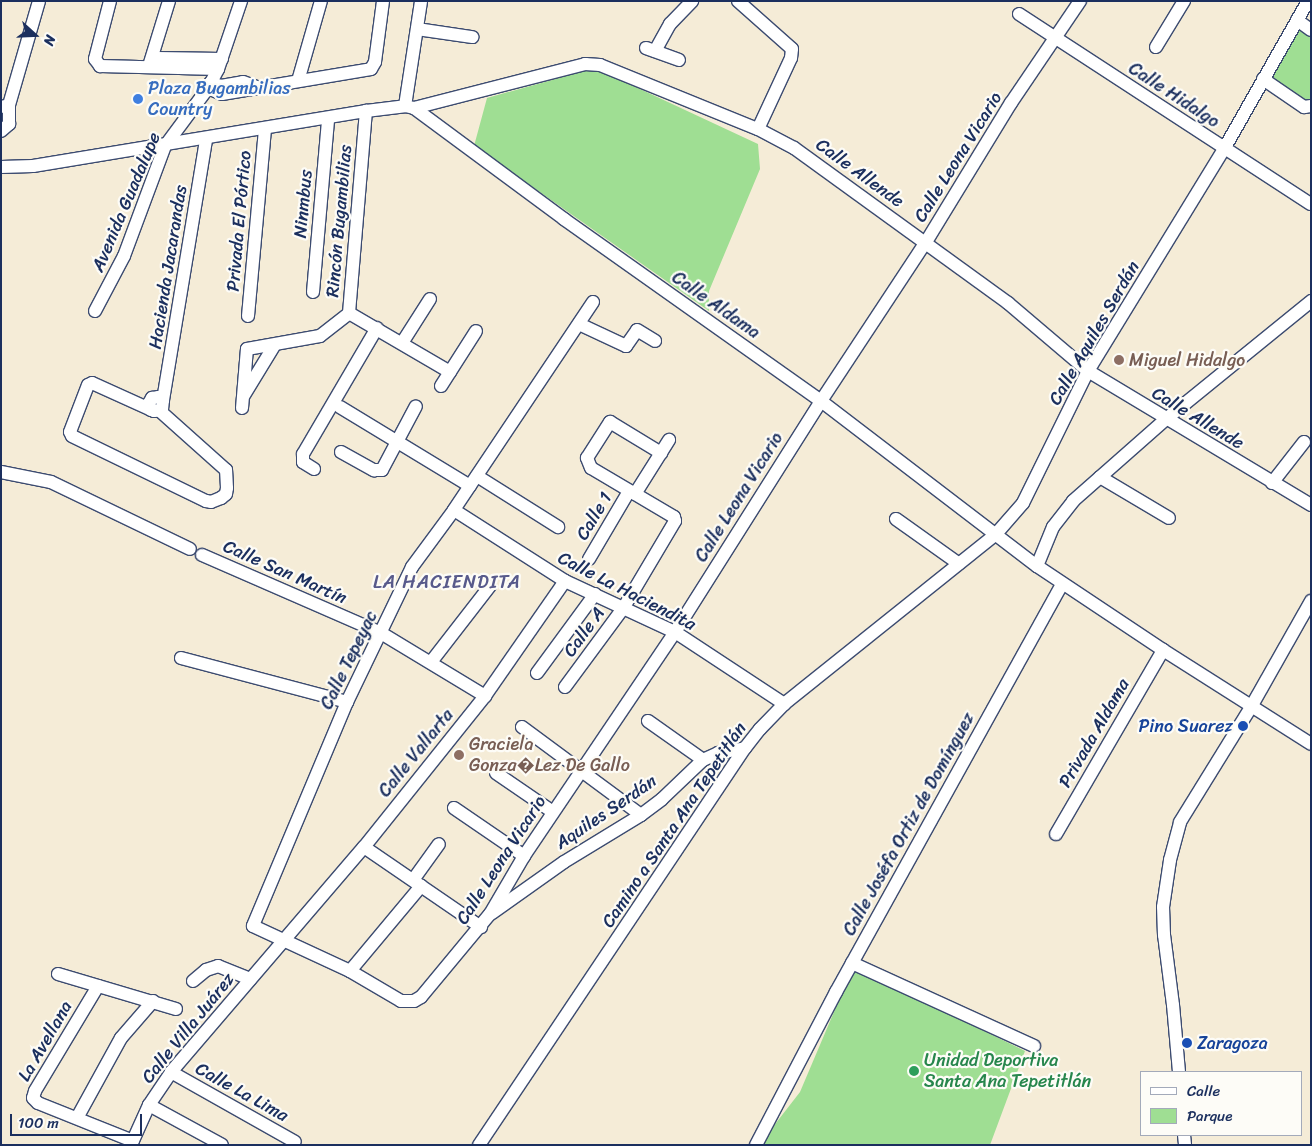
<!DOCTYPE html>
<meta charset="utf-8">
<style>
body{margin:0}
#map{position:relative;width:1312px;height:1146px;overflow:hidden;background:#f5ecd7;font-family:Sriracha,sans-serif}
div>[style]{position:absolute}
.green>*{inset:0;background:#9fde93}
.roads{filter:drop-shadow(1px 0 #3c4b70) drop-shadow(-1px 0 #3c4b70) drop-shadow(0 1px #3c4b70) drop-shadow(0 -1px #3c4b70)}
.minor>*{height:12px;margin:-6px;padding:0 6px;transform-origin:6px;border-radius:6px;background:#fff}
.dots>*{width:14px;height:14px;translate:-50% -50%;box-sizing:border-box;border:2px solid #fdfcf7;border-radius:50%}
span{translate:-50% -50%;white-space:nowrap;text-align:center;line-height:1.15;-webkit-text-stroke:4.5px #fdfcf7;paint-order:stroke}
.shop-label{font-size:18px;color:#366cbe}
.left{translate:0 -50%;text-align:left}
.street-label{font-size:18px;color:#1b2f5e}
.education-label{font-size:18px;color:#785e54}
.transit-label{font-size:18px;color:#164399}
.right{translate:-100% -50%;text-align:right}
.leisure-label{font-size:18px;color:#27864d}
.neighbourhood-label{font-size:19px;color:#585a8b;letter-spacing:1px}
.frame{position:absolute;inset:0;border:2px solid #1b2f5e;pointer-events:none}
.legend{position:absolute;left:1140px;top:1071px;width:162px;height:65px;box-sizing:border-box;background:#fdfcf7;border:1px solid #a3aaba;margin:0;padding:6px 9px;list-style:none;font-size:15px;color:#1b2f5e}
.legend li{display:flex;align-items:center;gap:10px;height:25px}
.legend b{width:25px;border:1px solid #a3aaba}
.north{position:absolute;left:10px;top:10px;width:50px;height:50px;-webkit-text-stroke:4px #fdfcf7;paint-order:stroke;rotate:110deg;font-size:14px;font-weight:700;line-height:20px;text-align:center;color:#1b2f5e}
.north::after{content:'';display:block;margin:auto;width:18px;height:22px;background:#1b2f5e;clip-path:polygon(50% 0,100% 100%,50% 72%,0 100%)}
.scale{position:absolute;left:10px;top:1114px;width:132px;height:22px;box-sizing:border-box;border:2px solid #1b2f5e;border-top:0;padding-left:6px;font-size:15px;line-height:18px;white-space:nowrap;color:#1b2f5e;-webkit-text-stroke:4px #fdfcf7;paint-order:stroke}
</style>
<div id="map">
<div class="green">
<i style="clip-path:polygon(1297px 28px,1311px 36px,1311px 99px,1307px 105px,1267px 80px)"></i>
<i style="clip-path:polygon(595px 68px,758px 144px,760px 169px,709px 291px,709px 311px,474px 146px,487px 98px)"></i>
<i style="clip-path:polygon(853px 967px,1025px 1051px,990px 1145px,759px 1145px,800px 1092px)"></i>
</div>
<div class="roads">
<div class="minor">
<i style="left:110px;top:1px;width:60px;rotate:104.5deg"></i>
<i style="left:95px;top:59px;width:9px;rotate:54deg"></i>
<i style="left:100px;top:66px;width:118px;rotate:1.5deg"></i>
<i style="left:738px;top:1px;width:72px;rotate:41.6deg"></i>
<i style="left:792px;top:49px;width:9px;rotate:96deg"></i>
<i style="left:791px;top:58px;width:78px;rotate:114.9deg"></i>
<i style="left:1019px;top:14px;width:348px;rotate:33.1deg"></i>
<i style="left:1297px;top:20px;width:17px;rotate:36deg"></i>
<i style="left:417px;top:29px;width:56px;rotate:8.3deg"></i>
<i style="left:1156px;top:47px;width:54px;rotate:-58.7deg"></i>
<i style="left:646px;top:48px;width:35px;rotate:20deg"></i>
<i style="left:655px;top:51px;width:31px;rotate:-61deg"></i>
<i style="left:670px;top:24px;width:32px;rotate:-46deg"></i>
<i style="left:157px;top:58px;width:65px;rotate:0.9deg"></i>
<i style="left:149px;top:66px;width:68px;rotate:-72.9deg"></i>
<i style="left:1263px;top:79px;width:50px;rotate:34.3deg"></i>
<i style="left:1304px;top:107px;width:7px;rotate:-8deg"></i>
<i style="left:298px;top:81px;width:83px;rotate:-74deg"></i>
<i style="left:210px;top:83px;width:11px;rotate:15deg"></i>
<i style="left:221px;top:86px;width:22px;rotate:-10deg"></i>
<i style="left:243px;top:82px;width:15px;rotate:20deg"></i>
<i style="left:208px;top:88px;width:15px;rotate:23deg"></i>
<i style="left:222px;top:94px;width:151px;rotate:-9.5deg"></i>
<i style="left:371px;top:69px;width:8px;rotate:-60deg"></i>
<i style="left:375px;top:62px;width:62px;rotate:-82.5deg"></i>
<i style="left:405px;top:106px;width:106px;rotate:-81.3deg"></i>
<i style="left:1px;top:107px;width:8px;rotate:-14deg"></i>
<i style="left:9px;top:105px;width:108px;rotate:-73.9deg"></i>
<i style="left:414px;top:108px;width:187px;rotate:36.5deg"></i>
<i style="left:564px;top:219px;width:315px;rotate:35.3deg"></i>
<i style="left:821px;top:401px;width:272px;rotate:37.4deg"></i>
<i style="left:1037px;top:566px;width:151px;rotate:33.7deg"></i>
<i style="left:1163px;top:650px;width:175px;rotate:32.4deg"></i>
<i style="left:1px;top:131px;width:11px;rotate:-41deg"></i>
<i style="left:9px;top:124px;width:19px;rotate:-90deg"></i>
<i style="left:1px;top:167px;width:32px;rotate:-2deg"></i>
<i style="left:33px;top:166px;width:338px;rotate:-9.4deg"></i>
<i style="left:366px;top:111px;width:39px;rotate:-7deg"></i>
<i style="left:405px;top:106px;width:9px;rotate:13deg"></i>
<i style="left:414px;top:108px;width:177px;rotate:-14.4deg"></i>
<i style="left:585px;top:64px;width:15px;rotate:4deg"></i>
<i style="left:600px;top:65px;width:170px;rotate:22.1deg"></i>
<i style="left:758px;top:129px;width:41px;rotate:27.8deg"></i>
<i style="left:794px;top:148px;width:264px;rotate:35.9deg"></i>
<i style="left:1008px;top:303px;width:105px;rotate:40.4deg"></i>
<i style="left:1088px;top:371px;width:260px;rotate:31deg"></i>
<i style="left:313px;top:292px;width:174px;rotate:-85deg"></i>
<i style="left:593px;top:302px;width:250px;rotate:123.8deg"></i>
<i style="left:454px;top:510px;width:71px;rotate:126.4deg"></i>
<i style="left:412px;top:567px;width:150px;rotate:115.7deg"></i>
<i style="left:347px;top:702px;width:243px;rotate:112.8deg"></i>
<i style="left:253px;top:926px;width:107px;rotate:24.9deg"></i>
<i style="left:350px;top:971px;width:59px;rotate:30.5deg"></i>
<i style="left:401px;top:1001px;width:13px"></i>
<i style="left:414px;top:1001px;width:8px;rotate:-30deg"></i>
<i style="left:421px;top:997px;width:108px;rotate:-50.3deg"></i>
<i style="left:490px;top:914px;width:67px;rotate:-59.6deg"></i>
<i style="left:524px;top:856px;width:270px;rotate:-56deg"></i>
<i style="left:675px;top:632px;width:273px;rotate:-57.7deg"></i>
<i style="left:821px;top:401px;width:191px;rotate:-56.6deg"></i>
<i style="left:926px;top:242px;width:163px;rotate:-58.6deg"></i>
<i style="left:1011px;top:103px;width:123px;rotate:-55.9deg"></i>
<i style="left:95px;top:311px;width:62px;rotate:-62.2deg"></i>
<i style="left:124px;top:256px;width:117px;rotate:-69.6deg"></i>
<i style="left:165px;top:146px;width:72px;rotate:-53.4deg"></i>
<i style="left:208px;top:88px;width:21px;rotate:-62deg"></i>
<i style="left:218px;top:69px;width:72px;rotate:-71.3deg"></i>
<i style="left:349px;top:313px;width:203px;rotate:-85.2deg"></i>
<i style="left:349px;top:313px;width:117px;rotate:30.3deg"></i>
<i style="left:248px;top:316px;width:187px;rotate:-84.8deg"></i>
<i style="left:579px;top:324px;width:52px;rotate:25.1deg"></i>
<i style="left:626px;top:346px;width:19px;rotate:-55deg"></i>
<i style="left:637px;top:330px;width:21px;rotate:31deg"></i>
<i style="left:402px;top:343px;width:52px;rotate:-57.5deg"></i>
<i style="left:441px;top:386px;width:65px;rotate:-57.5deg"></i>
<i style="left:244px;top:395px;width:57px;rotate:-58.5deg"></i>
<i style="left:163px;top:400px;width:265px;rotate:-80.6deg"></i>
<i style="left:340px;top:407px;width:152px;rotate:31.3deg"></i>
<i style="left:242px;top:408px;width:59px;rotate:-85.2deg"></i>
<i style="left:247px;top:349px;width:74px;rotate:-10.1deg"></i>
<i style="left:320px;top:336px;width:37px;rotate:-38deg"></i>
<i style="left:151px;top:410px;width:7px;rotate:-106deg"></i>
<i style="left:149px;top:403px;width:6px;rotate:-59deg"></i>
<i style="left:152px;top:398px;width:6px;rotate:-9deg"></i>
<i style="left:158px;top:397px;width:6px;rotate:31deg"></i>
<i style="left:163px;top:400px;width:10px;rotate:96deg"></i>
<i style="left:162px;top:410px;width:8px;rotate:173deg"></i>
<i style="left:154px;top:411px;width:68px;rotate:-155.7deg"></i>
<i style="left:92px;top:383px;width:4px;rotate:153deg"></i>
<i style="left:88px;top:385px;width:50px;rotate:111deg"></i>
<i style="left:70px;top:432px;width:4px;rotate:63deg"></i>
<i style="left:72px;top:436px;width:149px;rotate:25.9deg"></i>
<i style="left:206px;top:501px;width:5px;rotate:11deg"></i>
<i style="left:211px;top:502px;width:11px;rotate:-22deg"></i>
<i style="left:221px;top:498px;width:6px;rotate:-39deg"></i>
<i style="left:226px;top:494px;width:6px;rotate:-81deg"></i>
<i style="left:227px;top:488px;width:18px;rotate:-93deg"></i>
<i style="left:226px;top:470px;width:89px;rotate:-138.2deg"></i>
<i style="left:341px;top:452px;width:38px;rotate:29deg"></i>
<i style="left:374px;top:470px;width:8px"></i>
<i style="left:382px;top:470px;width:72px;rotate:-62deg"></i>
<i style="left:314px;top:469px;width:13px;rotate:-148deg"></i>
<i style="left:303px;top:462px;width:8px;rotate:-90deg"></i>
<i style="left:303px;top:454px;width:146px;rotate:-59.6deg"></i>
<i style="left:1px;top:472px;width:51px;rotate:11.3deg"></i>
<i style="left:51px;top:482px;width:154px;rotate:25.7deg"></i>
<i style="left:477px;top:476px;width:96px;rotate:32.2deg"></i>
<i style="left:1100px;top:477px;width:80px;rotate:30.7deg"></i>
<i style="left:1272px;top:483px;width:52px;rotate:-52deg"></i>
<i style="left:635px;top:494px;width:64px;rotate:-57.8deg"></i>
<i style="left:454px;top:510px;width:132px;rotate:32.6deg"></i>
<i style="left:565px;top:581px;width:121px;rotate:24.9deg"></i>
<i style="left:675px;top:632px;width:131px;rotate:33.4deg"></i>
<i style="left:896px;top:519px;width:77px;rotate:35.5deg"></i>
<i style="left:202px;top:555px;width:195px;rotate:23.5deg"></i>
<i style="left:381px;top:633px;width:122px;rotate:31.2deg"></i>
<i style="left:589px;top:559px;width:79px;rotate:-59.5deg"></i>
<i style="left:1037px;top:566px;width:42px;rotate:-67.7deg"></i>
<i style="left:1053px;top:527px;width:33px;rotate:-52deg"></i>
<i style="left:1073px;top:501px;width:124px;rotate:-41.4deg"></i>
<i style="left:1166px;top:419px;width:187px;rotate:-39.1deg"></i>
<i style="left:181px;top:658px;width:172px;rotate:14.8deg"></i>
<i style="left:431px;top:662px;width:96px;rotate:-52.2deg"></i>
<i style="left:537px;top:673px;width:98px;rotate:-53.7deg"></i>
<i style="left:565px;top:687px;width:99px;rotate:-53.6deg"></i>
<i style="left:624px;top:607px;width:100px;rotate:-59.3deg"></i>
<i style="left:675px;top:521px;width:4px;rotate:-104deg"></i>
<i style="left:674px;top:517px;width:96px;rotate:-149.4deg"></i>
<i style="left:591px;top:468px;width:11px;rotate:-112deg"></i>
<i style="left:587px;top:458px;width:43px;rotate:-57.4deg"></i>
<i style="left:610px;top:422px;width:60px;rotate:31.3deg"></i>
<i style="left:648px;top:721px;width:67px;rotate:35.3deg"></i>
<i style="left:522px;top:727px;width:148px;rotate:36.5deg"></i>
<i style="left:496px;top:773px;width:69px;rotate:34.4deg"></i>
<i style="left:454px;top:808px;width:85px;rotate:34.4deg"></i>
<i style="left:1056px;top:834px;width:213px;rotate:-59.8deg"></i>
<i style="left:364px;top:847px;width:142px;rotate:34.4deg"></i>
<i style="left:413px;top:880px;width:44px;rotate:-54.2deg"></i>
<i style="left:492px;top:913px;width:88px;rotate:-35.3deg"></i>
<i style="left:564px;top:862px;width:90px;rotate:-31.4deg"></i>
<i style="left:641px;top:815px;width:26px;rotate:-37deg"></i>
<i style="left:662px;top:799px;width:57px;rotate:-43.6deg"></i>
<i style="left:703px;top:760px;width:17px;rotate:-25deg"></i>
<i style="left:718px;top:753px;width:27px;rotate:-10deg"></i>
<i style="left:852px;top:963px;width:200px;rotate:24.5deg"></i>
<i style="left:350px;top:971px;width:111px;rotate:-50.1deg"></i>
<i style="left:58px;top:974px;width:123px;rotate:16.5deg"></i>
<i style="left:193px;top:981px;width:17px;rotate:-40deg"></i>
<i style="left:206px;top:970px;width:13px;rotate:-18deg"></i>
<i style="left:218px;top:966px;width:35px;rotate:22deg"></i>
<i style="left:98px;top:986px;width:122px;rotate:121deg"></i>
<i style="left:35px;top:1091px;width:7px;rotate:106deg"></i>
<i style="left:33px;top:1098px;width:7px;rotate:45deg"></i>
<i style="left:38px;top:1103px;width:102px;rotate:21.8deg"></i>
<i style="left:171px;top:1072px;width:142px;rotate:29.4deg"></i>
<i style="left:1179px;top:1072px;width:67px;rotate:-95.1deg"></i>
<i style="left:1173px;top:1005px;width:71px;rotate:-97.3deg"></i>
<i style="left:1164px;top:935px;width:28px;rotate:-92deg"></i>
<i style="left:1163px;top:907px;width:48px;rotate:-81.5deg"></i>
<i style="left:1170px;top:860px;width:39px;rotate:-75deg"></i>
<i style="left:1180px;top:822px;width:135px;rotate:-58.3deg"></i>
<i style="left:1251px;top:707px;width:122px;rotate:-60.5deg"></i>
<i style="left:149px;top:1105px;width:83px;rotate:28.7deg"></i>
<i style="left:77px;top:1118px;width:91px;rotate:-61.2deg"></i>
<i style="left:121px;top:1038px;width:49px;rotate:-49.1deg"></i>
<i style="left:1184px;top:1135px;width:10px;rotate:84deg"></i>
<i style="left:131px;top:1145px;width:44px;rotate:-65.8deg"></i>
<i style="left:149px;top:1105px;width:40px;rotate:-56deg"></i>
<i style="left:171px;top:1072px;width:296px;rotate:-49.4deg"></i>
<i style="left:364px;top:847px;width:193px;rotate:-51.3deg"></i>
<i style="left:485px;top:696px;width:140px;rotate:-55.2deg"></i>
<i style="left:479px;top:1145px;width:478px;rotate:-56.2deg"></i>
<i style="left:745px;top:748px;width:24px;rotate:-52deg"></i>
<i style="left:760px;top:729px;width:35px;rotate:-46deg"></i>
<i style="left:784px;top:704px;width:272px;rotate:-38.7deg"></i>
<i style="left:996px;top:534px;width:41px;rotate:-48.9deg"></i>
<i style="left:1023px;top:503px;width:147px;rotate:-63.8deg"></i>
<i style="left:1088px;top:371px;width:260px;rotate:-58.5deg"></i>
<i style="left:1224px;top:149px;width:170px;rotate:-60.4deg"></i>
<i style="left:756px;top:1145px;width:173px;rotate:-62.4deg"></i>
<i style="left:836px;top:992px;width:466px;rotate:-61deg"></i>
</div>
</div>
<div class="dots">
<i style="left:138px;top:99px;background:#3f7fe0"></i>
<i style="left:1119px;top:360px;background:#8d6e63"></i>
<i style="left:1243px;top:726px;background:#1a4fb4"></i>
<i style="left:459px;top:755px;background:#8d6e63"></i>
<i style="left:1187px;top:1043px;background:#1a4fb4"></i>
<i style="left:914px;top:1071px;background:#2e9e5b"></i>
</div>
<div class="shop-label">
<span class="left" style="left:148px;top:99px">Plaza Bugambilias<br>Country</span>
</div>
<div class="street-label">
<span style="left:1174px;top:95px;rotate:33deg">Calle Hidalgo</span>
<span style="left:958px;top:157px;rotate:-58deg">Calle Leona Vicario</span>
<span style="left:860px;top:173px;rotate:36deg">Calle Allende</span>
<span style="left:126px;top:202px;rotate:-67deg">Avenida Guadalupe</span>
<span style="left:303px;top:204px;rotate:-85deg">Ninmbus</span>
<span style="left:239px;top:221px;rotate:-85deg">Privada El Pórtico</span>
<span style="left:339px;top:221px;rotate:-85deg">Rincón Bugambilias</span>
<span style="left:168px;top:267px;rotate:-81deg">Hacienda Jacarandas</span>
<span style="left:716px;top:305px;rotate:35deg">Calle Aldama</span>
<span style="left:1094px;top:333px;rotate:-60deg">Calle Aquiles Serdán</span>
<span style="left:1198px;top:418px;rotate:31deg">Calle Allende</span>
<span style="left:739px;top:497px;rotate:-58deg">Calle Leona Vicario</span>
<span style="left:594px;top:516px;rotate:-59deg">Calle 1</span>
<span style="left:285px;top:572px;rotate:24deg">Calle San Martín</span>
<span style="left:627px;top:591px;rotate:27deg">Calle La Haciendita</span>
<span style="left:584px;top:632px;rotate:-54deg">Calle A</span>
<span style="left:349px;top:660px;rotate:-64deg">Calle Tepeyac</span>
<span style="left:1094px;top:733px;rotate:-60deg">Privada Aldama</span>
<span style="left:416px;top:753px;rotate:-51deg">Calle Vallarta</span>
<span style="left:606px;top:812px;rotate:-34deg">Aquiles Serdán</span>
<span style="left:909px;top:824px;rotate:-61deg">Calle Joséfa Ortiz de Domínguez</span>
<span style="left:674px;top:825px;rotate:-56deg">Camino a Santa Ana Tepetitlán</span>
<span style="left:501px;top:860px;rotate:-57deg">Calle Leona Vicario</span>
<span style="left:188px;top:1028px;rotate:-51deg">Calle Villa Juárez</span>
<span style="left:45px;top:1041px;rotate:-60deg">La Avellana</span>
<span style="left:242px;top:1092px;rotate:29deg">Calle La Lima</span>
</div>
<div class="education-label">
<span class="left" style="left:1129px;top:360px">Miguel Hidalgo</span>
<span class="left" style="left:469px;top:755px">Graciela<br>Gonza�Lez De Gallo</span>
</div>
<div class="transit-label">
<span class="right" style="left:1233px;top:726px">Pino Suarez</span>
<span class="left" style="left:1197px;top:1043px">Zaragoza</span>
</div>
<div class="leisure-label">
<span class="left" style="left:924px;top:1071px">Unidad Deportiva<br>Santa Ana Tepetitlán</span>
</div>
<div class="neighbourhood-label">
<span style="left:447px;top:582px">LA HACIENDITA</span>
</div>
<div class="frame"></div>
<ul class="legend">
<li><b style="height:6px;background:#fff"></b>Calle</li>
<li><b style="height:14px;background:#9fde93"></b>Parque</li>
</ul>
<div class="north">N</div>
<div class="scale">100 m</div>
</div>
